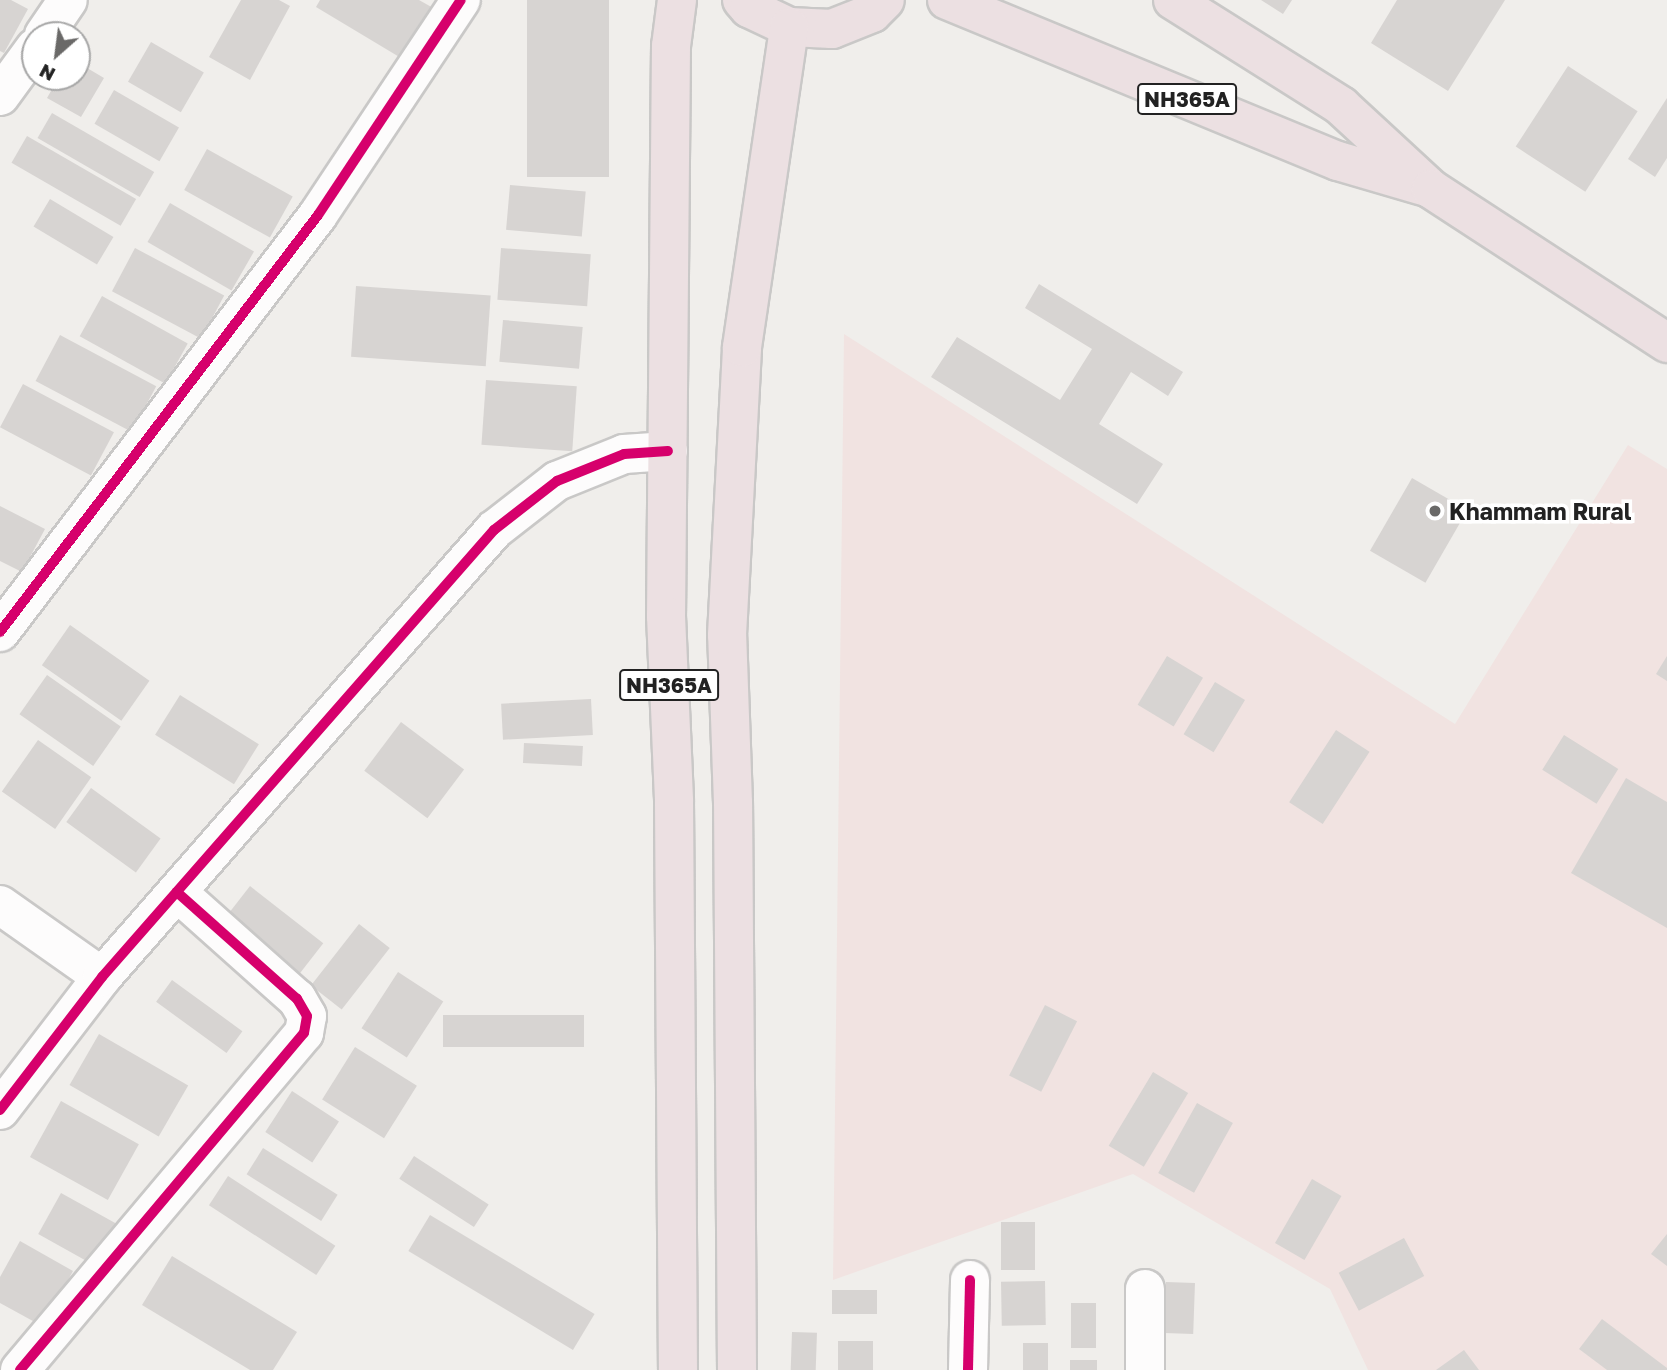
<!DOCTYPE html>
<style>
body{margin:0}
#map{position:relative;width:1667px;height:1370px;overflow:hidden;background:#f0eeeb;font-family:"Golos Text",sans-serif}
div>[style]{position:absolute}
.commercial>*{inset:0;background:#f1e3e1}
.building>*{inset:0;background:#d7d4d2;transform-origin:0 0}
.roads{filter:drop-shadow(2px 0 #c9c8c7) drop-shadow(-2px 0 #c9c8c7) drop-shadow(0 2px #c9c8c7) drop-shadow(0 -2px #c9c8c7)}
.minor>*{height:38px;margin:-19px;padding:0 19px;transform-origin:19px;border-radius:19px;background:#fdfcfc}
.highway>*{height:38px;margin:-19px;padding:0 19px;transform-origin:19px;border-radius:19px;background:#ece0e2}
.cycleway>*{height:10px;margin:-5px;padding:0 5px;transform-origin:5px;border-radius:5px;background:#d6006c}
.dots>*{width:19px;height:19px;translate:-50% -50%;box-sizing:border-box;border:4px solid #fff;border-radius:50%}
span{translate:-50% -50%;white-space:nowrap;text-align:center;line-height:1.15;-webkit-text-stroke:7px #fff;paint-order:stroke}
.shield-label span{padding:2px 5px;background:#fff;border:2px solid;border-radius:5px;-webkit-text-stroke-width:0}
.shield-label{font-size:21px;color:#222;font-weight:700}
.poi-label{font-size:23px;color:#222;font-weight:700}
.left{translate:0 -50%;text-align:left}
.north{position:absolute;left:21px;top:21px;width:70px;height:70px;box-sizing:border-box;background:#fff;border:2px solid #a7a7a7;border-radius:50%;rotate:208deg;font-size:19px;font-weight:700;line-height:28px;text-align:center;color:#222}
.north::after{content:'';display:block;margin:auto;width:24px;height:32px;background:#6a6968;clip-path:polygon(50% 0,100% 100%,50% 72%,0 100%)}
</style>
<div id="map">
<div class="commercial">
<i style="clip-path:polygon(844px 334px,1455px 724px,1628px 445px,1667px 469px,1667px 1370px,1368px 1370px,1330px 1289px,1133px 1174px,833px 1280px)"></i>
</div>
<div class="building">
<i style="clip-path:polygon(0 0,11px 0,28px 9px,4px 53px,0 51px)"></i>
<i style="clip-path:polygon(241px 0,279px 0,290px 6px,250px 80px,209px 57px)"></i>
<i style="clip-path:polygon(320px 0,419px 0,442px 13px,411px 64px,316px 7px)"></i>
<i style="left:527px;top:0;width:82px;height:177px"></i>
<i style="clip-path:polygon(1261px 0,1292px 0,1283px 14px)"></i>
<i style="clip-path:polygon(1397px 0,1505px 0,1448px 91px,1371px 43px)"></i>
<i style="left:151px;top:42px;width:61px;height:46px;rotate:30deg"></i>
<i style="clip-path:polygon(77px 62px,104px 78px,81px 117px,47px 98px,59px 77px,77px 77px)"></i>
<i style="left:1568px;top:66px;width:83px;height:96px;rotate:33deg"></i>
<i style="left:114px;top:90px;width:75px;height:39px;rotate:30deg"></i>
<i style="clip-path:polygon(1667px 98px,1667px 158px,1655px 177px,1628px 159px)"></i>
<i style="left:52px;top:113px;width:118px;height:29px;rotate:30deg"></i>
<i style="left:27px;top:136px;width:126px;height:31px;rotate:30deg"></i>
<i style="left:207px;top:149px;width:98px;height:47px;rotate:29deg"></i>
<i style="left:510px;top:185px;width:76px;height:45px;rotate:5deg"></i>
<i style="left:50px;top:199px;width:74px;height:32px;rotate:31deg"></i>
<i style="left:170px;top:203px;width:97px;height:45px;rotate:30deg"></i>
<i style="left:135px;top:248px;width:101px;height:49px;rotate:28deg"></i>
<i style="left:501px;top:248px;width:90px;height:52px;rotate:4deg"></i>
<i style="clip-path:polygon(1039px 284px,1183px 372px,1168px 396px,1131px 372px,1099px 424px,1163px 464px,1137px 504px,931px 377px,957px 337px,1060px 400px,1092px 349px,1025px 308px)"></i>
<i style="left:356px;top:286px;width:135px;height:71px;rotate:4deg"></i>
<i style="left:102px;top:296px;width:98px;height:46px;rotate:29deg"></i>
<i style="left:503px;top:320px;width:80px;height:42px;rotate:5deg"></i>
<i style="left:60px;top:335px;width:109px;height:52px;rotate:28deg"></i>
<i style="left:486px;top:380px;width:91px;height:65px;rotate:4deg"></i>
<i style="left:23px;top:384px;width:103px;height:49px;rotate:28deg"></i>
<i style="left:1412px;top:478px;width:64px;height:84px;rotate:30deg"></i>
<i style="clip-path:polygon(0 506px,45px 529px,22px 572px,0 561px)"></i>
<i style="left:70px;top:625px;width:97px;height:49px;rotate:35deg"></i>
<i style="left:1167px;top:656px;width:42px;height:57px;rotate:31deg"></i>
<i style="clip-path:polygon(1667px 656px,1667px 681px,1656px 674px)"></i>
<i style="left:47px;top:675px;width:90px;height:48px;rotate:35deg"></i>
<i style="left:1215px;top:682px;width:35px;height:61px;rotate:31deg"></i>
<i style="left:180px;top:695px;width:93px;height:47px;rotate:32deg"></i>
<i style="left:591px;top:699px;width:36px;height:90px;rotate:87deg"></i>
<i style="left:401px;top:722px;width:79px;height:61px;rotate:37deg"></i>
<i style="left:1336px;top:730px;width:40px;height:86px;rotate:33deg"></i>
<i style="left:1564px;top:735px;width:64px;height:41px;rotate:32deg"></i>
<i style="left:38px;top:740px;width:65px;height:63px;rotate:35deg"></i>
<i style="left:524px;top:743px;width:59px;height:20px;rotate:3deg"></i>
<i style="clip-path:polygon(1626px 778px,1667px 802px,1667px 928px,1571px 873px)"></i>
<i style="left:91px;top:788px;width:86px;height:42px;rotate:36deg"></i>
<i style="left:250px;top:886px;width:93px;height:43px;rotate:38deg"></i>
<i style="left:359px;top:924px;width:39px;height:78px;rotate:38deg"></i>
<i style="left:398px;top:972px;width:54px;height:67px;rotate:33deg"></i>
<i style="left:172px;top:980px;width:87px;height:27px;rotate:36deg"></i>
<i style="left:1045px;top:1005px;width:36px;height:79px;rotate:27deg"></i>
<i style="left:443px;top:1015px;width:141px;height:32px"></i>
<i style="left:99px;top:1034px;width:103px;height:59px;rotate:30deg"></i>
<i style="left:355px;top:1047px;width:73px;height:62px;rotate:32deg"></i>
<i style="left:1153px;top:1072px;width:41px;height:86px;rotate:31deg"></i>
<i style="left:292px;top:1091px;width:56px;height:49px;rotate:33deg"></i>
<i style="left:61px;top:1101px;width:89px;height:64px;rotate:29deg"></i>
<i style="left:1197px;top:1103px;width:41px;height:80px;rotate:29deg"></i>
<i style="left:263px;top:1148px;width:88px;height:31px;rotate:32deg"></i>
<i style="left:414px;top:1156px;width:89px;height:27px;rotate:33deg"></i>
<i style="left:228px;top:1176px;width:128px;height:35px;rotate:33deg"></i>
<i style="left:1312px;top:1179px;width:34px;height:74px;rotate:30deg"></i>
<i style="left:61px;top:1193px;width:63px;height:47px;rotate:29deg"></i>
<i style="left:430px;top:1215px;width:192px;height:42px;rotate:31deg"></i>
<i style="left:1001px;top:1222px;width:34px;height:48px"></i>
<i style="clip-path:polygon(1667px 1234px,1667px 1266px,1651px 1254px)"></i>
<i style="left:1404px;top:1238px;width:43px;height:74px;rotate:62deg"></i>
<i style="clip-path:polygon(20px 1241px,73px 1271px,42px 1326px,0 1303px,0 1277px)"></i>
<i style="clip-path:polygon(172px 1256px,297px 1332px,273px 1370px,250px 1370px,142px 1305px)"></i>
<i style="left:1045px;top:1281px;width:44px;height:44px;rotate:89deg"></i>
<i style="left:1166px;top:1282px;width:29px;height:51px;rotate:2deg"></i>
<i style="left:832px;top:1290px;width:45px;height:24px"></i>
<i style="left:1071px;top:1303px;width:25px;height:45px"></i>
<i style="clip-path:polygon(1602px 1319px,1667px 1368px,1667px 1370px,1607px 1370px,1579px 1349px)"></i>
<i style="left:792px;top:1332px;width:25px;height:38px;rotate:2deg"></i>
<i style="left:838px;top:1341px;width:35px;height:29px"></i>
<i style="left:1023px;top:1343px;width:25px;height:27px"></i>
<i style="clip-path:polygon(1464px 1350px,1479px 1370px,1436px 1370px)"></i>
<i style="left:1097px;top:1360px;width:10px;height:27px;rotate:90deg"></i>
</div>
<div class="roads">
<div class="minor">
<i style="left:44px;top:35px;width:42px;rotate:-55.6deg"></i>
<i style="left:0;top:96px;width:59px;rotate:-53.9deg"></i>
<i style="left:0;top:632px;width:524px;rotate:-52.67deg"></i>
<i style="left:318px;top:215px;width:258px;rotate:-56.4deg"></i>
<i style="left:0;top:905px;width:125px;rotate:35.2deg"></i>
<i style="left:0;top:1110px;width:168px;rotate:-52.5deg"></i>
<i style="left:102px;top:977px;width:595px;rotate:-48.75deg"></i>
<i style="left:494px;top:530px;width:80px;rotate:-37.9deg"></i>
<i style="left:557px;top:481px;width:72px;rotate:-21.9deg"></i>
<i style="left:624px;top:454px;width:44px;rotate:-3.9deg"></i>
<i style="left:20px;top:1370px;width:441px;rotate:-49.9deg"></i>
<i style="left:304px;top:1033px;width:17px;rotate:-80deg"></i>
<i style="left:307px;top:1016px;width:20px;rotate:-120deg"></i>
<i style="left:297px;top:999px;width:161px;rotate:-138.3deg"></i>
<i style="left:968px;top:1370px;width:90px;rotate:-88.7deg"></i>
<i style="left:1145px;top:1370px;width:81px;rotate:-90deg"></i>
</div>
<div class="highway">
<i style="left:677px;top:0;width:46px;rotate:97.4deg"></i>
<i style="left:671px;top:46px;width:570px;rotate:90.5deg"></i>
<i style="left:666px;top:616px;width:186px;rotate:87.5deg"></i>
<i style="left:674px;top:802px;width:568px;rotate:89.6deg"></i>
<i style="left:742px;top:0;width:11px;rotate:49deg"></i>
<i style="left:749px;top:8px;width:44px;rotate:25.4deg"></i>
<i style="left:789px;top:27px;width:43px;rotate:2.7deg"></i>
<i style="left:832px;top:29px;width:43px;rotate:-21.8deg"></i>
<i style="left:872px;top:13px;width:18px;rotate:-45deg"></i>
<i style="left:947px;top:0;width:423px;rotate:22.4deg"></i>
<i style="left:1338px;top:161px;width:89px;rotate:16.4deg"></i>
<i style="left:1173px;top:0;width:199px;rotate:32.2deg"></i>
<i style="left:1341px;top:106px;width:122px;rotate:42.7deg"></i>
<i style="left:1431px;top:189px;width:282px;rotate:33.1deg"></i>
<i style="left:737px;top:1370px;width:567px;rotate:-90.4deg"></i>
<i style="left:733px;top:803px;width:168px;rotate:-92deg"></i>
<i style="left:727px;top:635px;width:288px;rotate:-87deg"></i>
<i style="left:742px;top:347px;width:323px;rotate:-81.6deg"></i>
</div>
</div>
<div class="cycleway">
<i style="left:0;top:632px;width:524px;rotate:-52.67deg"></i>
<i style="left:318px;top:215px;width:258px;rotate:-56.4deg"></i>
<i style="left:0;top:1110px;width:168px;rotate:-52.5deg"></i>
<i style="left:102px;top:977px;width:595px;rotate:-48.75deg"></i>
<i style="left:494px;top:530px;width:80px;rotate:-37.9deg"></i>
<i style="left:557px;top:481px;width:72px;rotate:-21.9deg"></i>
<i style="left:624px;top:454px;width:44px;rotate:-3.9deg"></i>
<i style="left:20px;top:1370px;width:441px;rotate:-49.9deg"></i>
<i style="left:304px;top:1033px;width:17px;rotate:-80deg"></i>
<i style="left:307px;top:1016px;width:20px;rotate:-120deg"></i>
<i style="left:297px;top:999px;width:161px;rotate:-138.3deg"></i>
<i style="left:968px;top:1370px;width:90px;rotate:-88.7deg"></i>
</div>
<div class="dots">
<i style="left:1435px;top:511px;background:#6a6968"></i>
</div>
<div class="shield-label">
<span style="left:1187px;top:99px">NH365A</span>
<span style="left:669px;top:685px">NH365A</span>
</div>
<div class="poi-label">
<span class="left" style="left:1449px;top:511px">Khammam Rural</span>
</div>
<div class="north">N</div>
</div>
